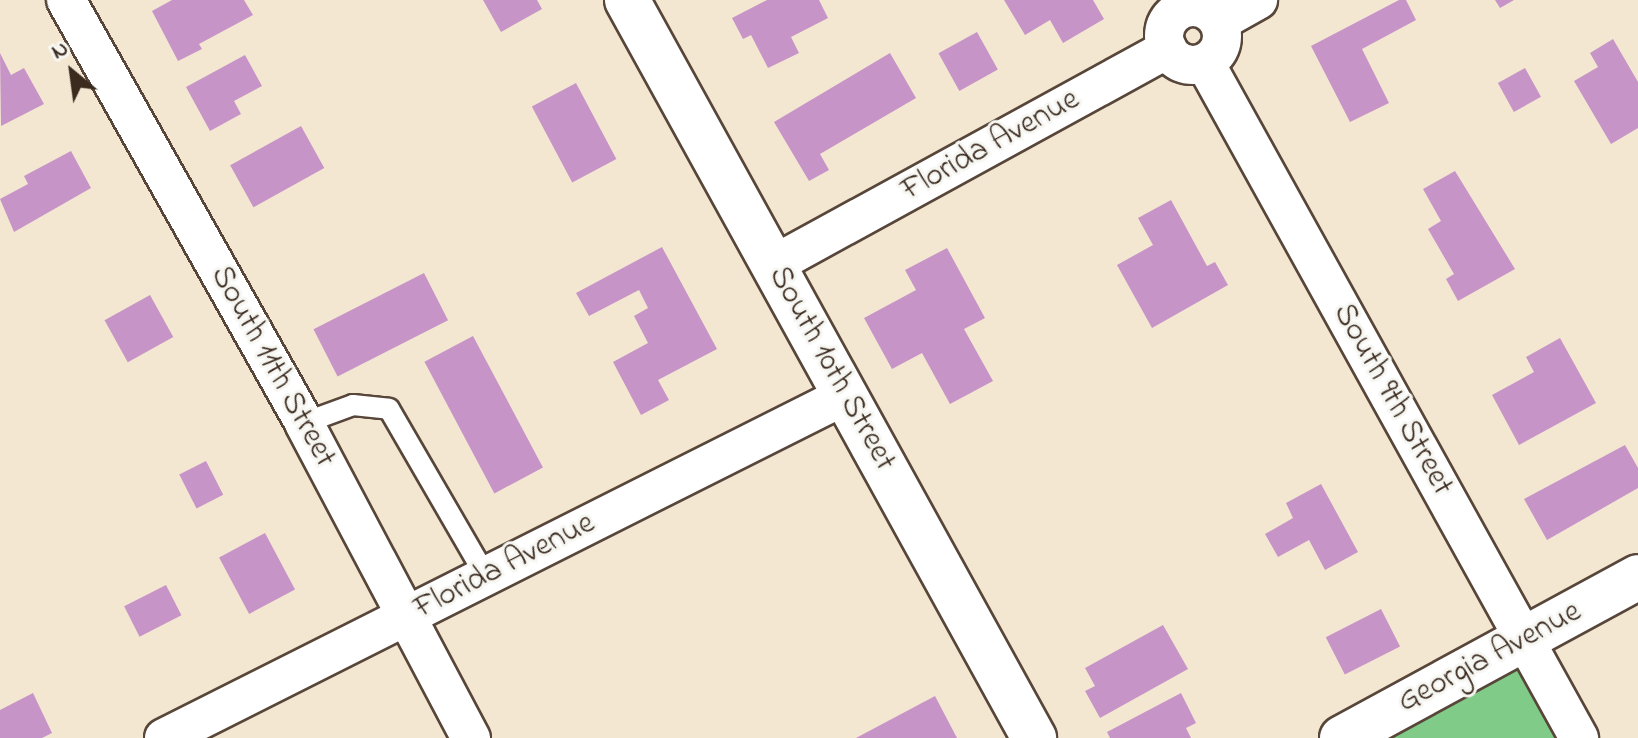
<!DOCTYPE html>
<style>
body{margin:0}
#map{position:relative;width:1638px;height:738px;overflow:hidden;background:#f3e7d2;font-family:"Indie Flower",sans-serif}
div>[style]{position:absolute}
.green>*{inset:0;background:#81cb88}
.building>*{inset:0;background:#c794c7;transform-origin:0 0}
.roads{filter:drop-shadow(2px 0 #574639) drop-shadow(-2px 0 #574639) drop-shadow(0 2px #574639) drop-shadow(0 -2px #574639)}
.lane>*{height:20px;margin:-10px;padding:0 10px;transform-origin:10px;border-radius:10px;background:#fff}
.street>*{height:38px;margin:-19px;padding:0 19px;transform-origin:19px;border-radius:19px;background:#fff}
.street>.ring{margin:-19px;padding:0;box-sizing:content-box;background:none;border:38px solid #fff;border-radius:50%}
.secondary>*{height:44px;margin:-22px;padding:0 22px;transform-origin:22px;border-radius:22px;background:#fff}
span{translate:-50% -50%;white-space:nowrap;text-align:center;line-height:1.15;-webkit-text-stroke:6px #f6f6f2;paint-order:stroke}
.street-label{font-size:32px;color:#3b2a1e}
.north{position:absolute;left:32px;top:32px;width:80px;height:80px;-webkit-text-stroke:6px #f6f6f2;paint-order:stroke;rotate:331deg;font-size:22px;font-weight:700;line-height:32px;text-align:center;color:#3b2a1e}
.north::after{content:'';display:block;margin:auto;width:28px;height:36px;background:#3b2a1e;clip-path:polygon(50% 0,100% 100%,50% 72%,0 100%)}
</style>
<div id="map">
<div class="green">
<i style="clip-path:polygon(1521px 666px,1560px 738px,1383px 738px)"></i>
</div>
<div class="building">
<i style="clip-path:polygon(172px 0,244px 0,253px 15px,199px 44px,202px 49px,178px 61px,152px 11px)"></i>
<i style="clip-path:polygon(483px 0,537px 0,542px 9px,501px 32px)"></i>
<i style="clip-path:polygon(767px 0,819px 0,828px 18px,791px 37px,799px 53px,768px 68px,751px 35px,743px 39px,732px 18px)"></i>
<i style="clip-path:polygon(1004px 0,1093px 0,1104px 19px,1063px 43px,1050px 20px,1025px 35px)"></i>
<i style="clip-path:polygon(1399px 0,1406px 0,1416px 20px,1362px 49px,1389px 103px,1350px 122px,1311px 46px)"></i>
<i style="clip-path:polygon(1495px 0,1514px 0,1500px 8px)"></i>
<i style="left:977px;top:32px;width:43px;height:44px;rotate:61deg"></i>
<i style="clip-path:polygon(1613px 39px,1638px 82px,1638px 128px,1611px 144px,1574px 81px,1598px 67px,1590px 53px)"></i>
<i style="clip-path:polygon(0 53px,11px 75px,24px 68px,44px 104px,1px 126px)"></i>
<i style="clip-path:polygon(890px 53px,916px 98px,820px 154px,829px 170px,809px 181px,774px 122px)"></i>
<i style="clip-path:polygon(245px 55px,262px 86px,234px 101px,241px 114px,210px 131px,186px 87px)"></i>
<i style="left:1525px;top:68px;width:33px;height:31px;rotate:61deg"></i>
<i style="left:576px;top:83px;width:86px;height:50px;rotate:62deg"></i>
<i style="left:301px;top:126px;width:48px;height:81px;rotate:61deg"></i>
<i style="clip-path:polygon(71px 151px,91px 188px,14px 232px,0 199px,28px 184px,24px 176px)"></i>
<i style="clip-path:polygon(1455px 171px,1515px 269px,1458px 301px,1446px 279px,1454px 274px,1428px 229px,1441px 221px,1423px 189px)"></i>
<i style="clip-path:polygon(1171px 200px,1207px 266px,1215px 262px,1228px 285px,1152px 328px,1117px 265px,1153px 245px,1138px 218px)"></i>
<i style="clip-path:polygon(662px 247px,717px 349px,658px 380px,669px 400px,641px 415px,613px 362px,648px 343px,634px 316px,648px 308px,639px 290px,589px 316px,576px 293px)"></i>
<i style="clip-path:polygon(947px 248px,985px 318px,964px 329px,993px 381px,950px 404px,922px 353px,892px 369px,864px 318px,916px 290px,905px 270px)"></i>
<i style="left:424px;top:273px;width:53px;height:124px;rotate:63deg"></i>
<i style="left:150px;top:295px;width:48px;height:52px;rotate:61deg"></i>
<i style="left:473px;top:336px;width:149px;height:55px;rotate:62deg"></i>
<i style="clip-path:polygon(1560px 338px,1596px 403px,1519px 445px,1492px 395px,1534px 372px,1526px 357px)"></i>
<i style="clip-path:polygon(1625px 445px,1638px 468px,1638px 488px,1547px 540px,1524px 499px)"></i>
<i style="left:206px;top:461px;width:38px;height:30px;rotate:63deg"></i>
<i style="clip-path:polygon(1321px 484px,1358px 552px,1325px 570px,1309px 540px,1278px 557px,1265px 534px,1293px 518px,1286px 503px)"></i>
<i style="left:265px;top:533px;width:64px;height:52px;rotate:62deg"></i>
<i style="left:166px;top:585px;width:34px;height:47px;rotate:63deg"></i>
<i style="left:1381px;top:609px;width:42px;height:62px;rotate:63deg"></i>
<i style="clip-path:polygon(1163px 625px,1188px 669px,1100px 718px,1085px 691px,1095px 686px,1085px 668px)"></i>
<i style="clip-path:polygon(33px 693px,52px 733px,42px 738px,0 738px,0 710px)"></i>
<i style="clip-path:polygon(1181px 693px,1196px 723px,1186px 728px,1191px 738px,1110px 738px,1107px 732px)"></i>
<i style="clip-path:polygon(935px 696px,957px 738px,856px 738px)"></i>
</div>
<div class="roads">
<div class="lane">
<i style="left:304px;top:423px;width:52px;rotate:-20.2deg"></i>
<i style="left:353px;top:405px;width:36px;rotate:6deg"></i>
<i style="left:389px;top:409px;width:193px;rotate:59.9deg"></i>
</div>
<div class="street">
<i style="left:66px;top:0;width:485px;rotate:60.6deg"></i>
<i style="left:304px;top:423px;width:357px;rotate:62.1deg"></i>
<i class="ring" style="left:1164px;top:7px;width:20px;height:20px"></i>
<i style="left:1219px;top:22px;width:45px;rotate:-29.4deg"></i>
<i style="left:1205px;top:63px;width:772px;rotate:61.01deg"></i>
<i style="left:773px;top:265px;width:450px;rotate:-28.7deg"></i>
<i style="left:164px;top:738px;width:763px;rotate:-26.7deg"></i>
</div>
<div class="secondary">
<i style="left:627px;top:0;width:843px;rotate:61.12deg"></i>
<i style="left:1342px;top:738px;width:337px;rotate:-28.5deg"></i>
</div>
</div>
<div class="street-label">
<span style="left:991px;top:146px;rotate:-29deg">Florida Avenue</span>
<span style="left:272px;top:367px;rotate:61deg">South 11th Street</span>
<span style="left:831px;top:369px;rotate:61deg">South 10th Street</span>
<span style="left:1392px;top:400px;rotate:61deg">South 9th Street</span>
<span style="left:505px;top:567px;rotate:-27deg">Florida Avenue</span>
<span style="left:1490px;top:658px;rotate:-28deg">Georgia Avenue</span>
</div>
<div class="north">N</div>
</div>
